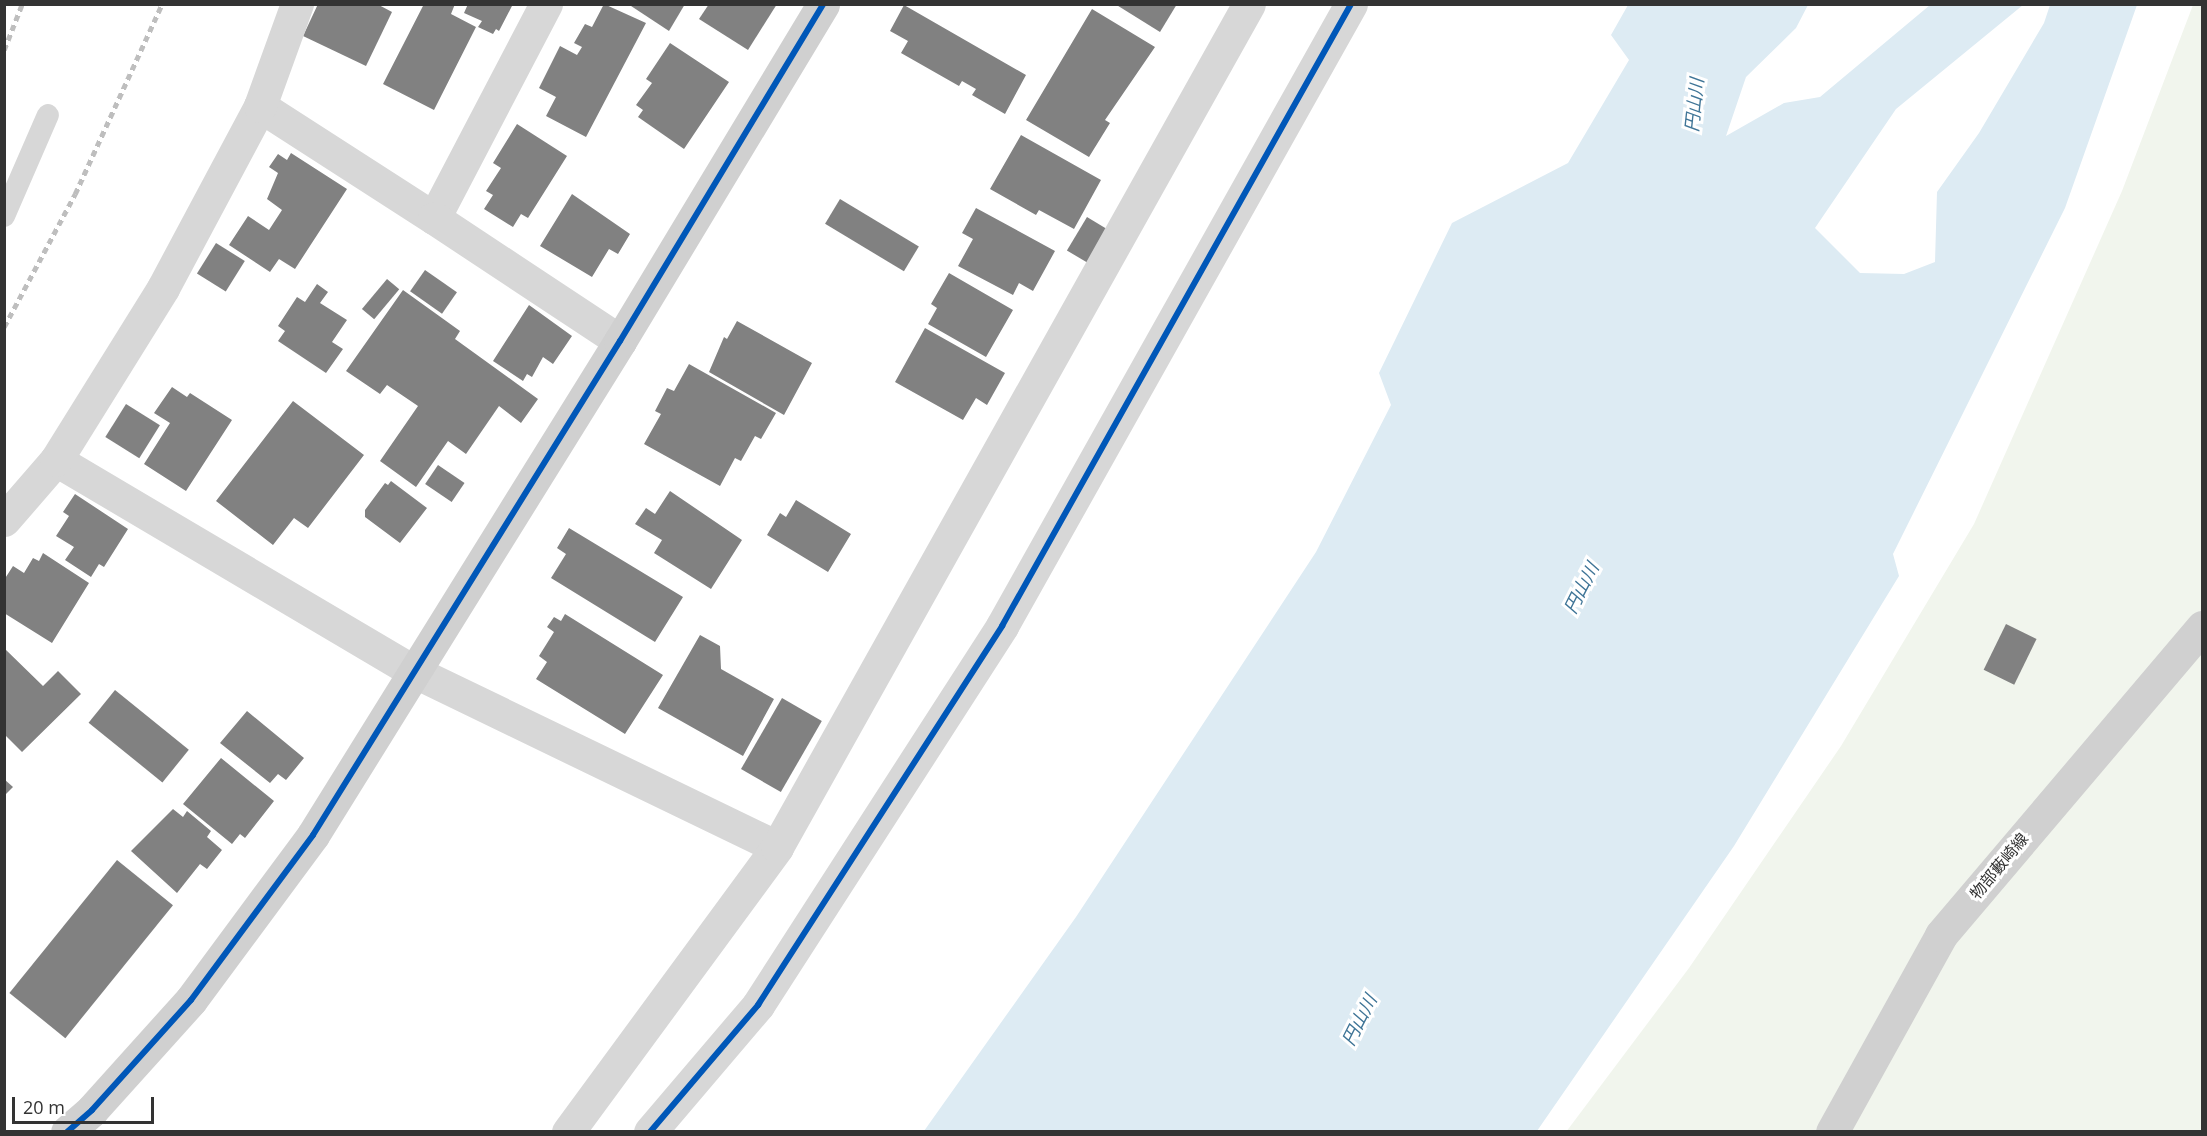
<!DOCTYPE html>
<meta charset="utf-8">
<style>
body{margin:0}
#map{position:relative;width:2207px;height:1136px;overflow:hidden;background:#fff;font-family:"Open Sans","Noto Sans JP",sans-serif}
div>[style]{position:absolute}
.green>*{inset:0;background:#f1f5ed}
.water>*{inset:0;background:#ddebf3}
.building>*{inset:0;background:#818181;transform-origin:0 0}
.lane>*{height:22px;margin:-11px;padding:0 11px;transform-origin:11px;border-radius:11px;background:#d7d7d7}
.street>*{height:33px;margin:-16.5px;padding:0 16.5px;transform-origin:16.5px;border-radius:16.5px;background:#d7d7d7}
.secondary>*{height:33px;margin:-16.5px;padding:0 16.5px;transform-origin:16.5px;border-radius:16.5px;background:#d0d0d0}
.rail>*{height:4.5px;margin-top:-2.25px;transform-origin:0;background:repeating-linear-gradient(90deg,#bebebe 0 6px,transparent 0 10.5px)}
.cycleway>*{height:6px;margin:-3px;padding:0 3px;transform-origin:3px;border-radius:3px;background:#0057b8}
span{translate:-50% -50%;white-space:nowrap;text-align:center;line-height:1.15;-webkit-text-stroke:6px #fff;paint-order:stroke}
.street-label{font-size:16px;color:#333}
.water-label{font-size:18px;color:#3f7597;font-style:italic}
.frame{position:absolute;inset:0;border:6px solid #333;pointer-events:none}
.scale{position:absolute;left:12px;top:1097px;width:142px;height:27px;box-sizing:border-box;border:3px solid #333;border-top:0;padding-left:8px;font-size:18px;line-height:21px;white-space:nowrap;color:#333;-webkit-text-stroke:4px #fff;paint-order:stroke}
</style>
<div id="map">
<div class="green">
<i style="clip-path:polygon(2193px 5px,2202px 5px,2202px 1131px,1566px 1132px,1689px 968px,1841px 746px,1974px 524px,2122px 191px)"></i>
</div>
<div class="water">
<i style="clip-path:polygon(1628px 5px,1808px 5px,1796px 28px,1746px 77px,1726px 136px,1784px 103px,1820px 97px,1930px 5px,2023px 5px,1896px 109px,1815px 228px,1860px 273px,1904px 274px,1935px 262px,1937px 192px,1979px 133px,2044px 23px,2050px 5px,2137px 5px,2065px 208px,1893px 554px,1899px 576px,1734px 846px,1537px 1131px,924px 1131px,1076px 917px,1316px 552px,1391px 405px,1379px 373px,1452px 223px,1568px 163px,1629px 60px,1611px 35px)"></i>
</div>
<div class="building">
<i style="clip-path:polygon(318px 4px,377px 4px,392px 12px,366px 66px,303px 36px)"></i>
<i style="clip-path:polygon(424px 4px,455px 4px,451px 14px,476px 27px,434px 110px,383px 84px)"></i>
<i style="clip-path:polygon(468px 4px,513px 4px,499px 31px,496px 29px,493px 34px,478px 27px,482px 21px,464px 13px)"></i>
<i style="clip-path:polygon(604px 4px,646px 23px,586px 137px,546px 116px,556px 97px,539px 88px,560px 46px,577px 55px,582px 47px,574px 43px,585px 24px,592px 27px)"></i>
<i style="clip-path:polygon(628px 4px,685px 4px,669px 31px)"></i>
<i style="clip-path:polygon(709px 4px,777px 4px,748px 50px,699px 19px)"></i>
<i style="clip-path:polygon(1115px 4px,1177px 4px,1160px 32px)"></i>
<i style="clip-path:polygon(904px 5px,1026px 75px,1005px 114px,972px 95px,976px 89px,962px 81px,959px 86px,901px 53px,908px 41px,890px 31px)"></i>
<i style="clip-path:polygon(1092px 9px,1155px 47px,1105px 120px,1110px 123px,1089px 157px,1026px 120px)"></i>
<i style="clip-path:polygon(670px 43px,729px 82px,684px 149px,638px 117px,643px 110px,636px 105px,652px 83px,646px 79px)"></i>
<i style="clip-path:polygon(517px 124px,567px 156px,528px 218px,521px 214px,513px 227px,484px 209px,493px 195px,486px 191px,501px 168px,493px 163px)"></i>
<i style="clip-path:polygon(1021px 135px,1101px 180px,1074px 229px,1039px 210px,1036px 215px,990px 189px)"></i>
<i style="clip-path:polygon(291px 153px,347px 189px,295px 269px,279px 259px,270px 272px,229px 245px,248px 216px,269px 230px,282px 210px,267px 199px,278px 173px,269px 167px,278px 154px,287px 160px)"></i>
<i style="clip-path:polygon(572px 194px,630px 234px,618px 254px,609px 249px,592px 277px,540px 246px)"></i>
<i style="left:840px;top:199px;width:92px;height:29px;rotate:31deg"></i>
<i style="clip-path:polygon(976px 208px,1055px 251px,1033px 291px,1019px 283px,1013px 295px,958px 266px,973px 239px,962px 233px)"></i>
<i style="left:1087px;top:217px;width:29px;height:39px;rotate:31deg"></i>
<i style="left:216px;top:243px;width:34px;height:36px;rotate:32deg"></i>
<i style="left:425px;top:270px;width:39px;height:26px;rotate:35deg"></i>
<i style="clip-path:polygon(949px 273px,1013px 310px,986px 357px,928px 324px,937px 308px,931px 304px)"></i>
<i style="left:387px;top:279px;width:16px;height:39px;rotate:40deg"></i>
<i style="clip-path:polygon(317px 284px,328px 292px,320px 303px,347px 320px,332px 342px,343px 349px,326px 373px,278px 341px,285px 331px,278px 326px,297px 297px,305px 302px)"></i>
<i style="clip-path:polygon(403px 290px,460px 331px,455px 339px,538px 399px,521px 423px,499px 406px,466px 454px,448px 441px,416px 487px,380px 461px,418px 406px,387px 385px,380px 394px,346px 371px)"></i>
<i style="clip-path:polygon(529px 305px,572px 336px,553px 364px,543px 357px,532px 377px,527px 374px,523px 381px,493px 361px)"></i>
<i style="clip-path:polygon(737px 321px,812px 363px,784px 415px,709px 372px,724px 337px,727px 339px)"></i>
<i style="clip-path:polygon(925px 328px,1005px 373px,987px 405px,976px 398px,963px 420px,895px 382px)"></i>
<i style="clip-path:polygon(689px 364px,776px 413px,761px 439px,755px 436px,741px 461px,735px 458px,720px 486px,644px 444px,661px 414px,655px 411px,667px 388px,674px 391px)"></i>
<i style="clip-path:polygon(172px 387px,187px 397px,190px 393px,232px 420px,186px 491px,144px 464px,170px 423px,154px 413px)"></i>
<i style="clip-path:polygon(293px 401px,364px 455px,308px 528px,294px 518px,273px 545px,216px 501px)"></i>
<i style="left:126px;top:404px;width:40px;height:39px;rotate:32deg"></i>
<i style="left:438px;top:465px;width:32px;height:23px;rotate:34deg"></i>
<i style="clip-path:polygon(391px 481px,427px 508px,400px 543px,365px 517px,365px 510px,385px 483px,388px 485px)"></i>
<i style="clip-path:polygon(670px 491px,742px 540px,711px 589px,654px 553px,662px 540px,635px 524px,646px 508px,655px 514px)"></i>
<i style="clip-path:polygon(75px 494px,128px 529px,104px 567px,99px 564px,91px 577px,65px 560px,74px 547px,56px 536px,69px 516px,63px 512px)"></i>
<i style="clip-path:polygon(796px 500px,851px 534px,828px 572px,767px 535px,780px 513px,786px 517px)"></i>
<i style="clip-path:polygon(569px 528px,683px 597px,655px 642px,551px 578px,566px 554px,557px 548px)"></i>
<i style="clip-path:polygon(43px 553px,89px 583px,52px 643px,4px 613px,4px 580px,13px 566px,24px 573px,33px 558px,39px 561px)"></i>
<i style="clip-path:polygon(565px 614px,663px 675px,625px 734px,536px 679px,547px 662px,539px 656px,554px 632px,547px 627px,554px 617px,561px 621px)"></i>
<i style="left:2006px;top:624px;width:34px;height:51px;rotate:26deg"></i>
<i style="clip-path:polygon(700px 635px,720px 646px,721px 669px,774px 699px,743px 756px,658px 708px)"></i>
<i style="clip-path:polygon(4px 648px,43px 686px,58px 671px,81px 694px,22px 752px,4px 734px)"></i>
<i style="left:115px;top:690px;width:95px;height:42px;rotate:39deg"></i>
<i style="left:782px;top:698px;width:46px;height:82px;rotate:30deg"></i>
<i style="clip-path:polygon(247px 711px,304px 758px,286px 780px,278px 774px,270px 783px,220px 743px)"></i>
<i style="clip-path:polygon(221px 758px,274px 801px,245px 838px,240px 834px,232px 844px,183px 804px)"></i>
<i style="clip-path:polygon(4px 779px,13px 787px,4px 796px)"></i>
<i style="clip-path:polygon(173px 809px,183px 817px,187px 811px,211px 831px,207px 837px,222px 850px,207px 869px,200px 864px,177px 893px,131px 851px)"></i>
<i style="left:117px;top:860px;width:72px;height:171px;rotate:39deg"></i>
</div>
<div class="lane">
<i style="left:4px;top:216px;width:110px;rotate:-66.5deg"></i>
</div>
<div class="street">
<i style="left:260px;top:106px;width:207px;rotate:32.8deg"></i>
<i style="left:434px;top:218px;width:242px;rotate:-62.4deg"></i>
<i style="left:434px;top:218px;width:223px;rotate:33.5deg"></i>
<i style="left:56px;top:460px;width:417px;rotate:30.6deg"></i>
<i style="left:415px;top:672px;width:402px;rotate:25.8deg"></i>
<i style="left:4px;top:520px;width:79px;rotate:-49.1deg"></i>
<i style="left:56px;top:460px;width:203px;rotate:-58.1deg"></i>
<i style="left:163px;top:288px;width:206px;rotate:-61.9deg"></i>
<i style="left:260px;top:106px;width:109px;rotate:-70.1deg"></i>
<i style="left:568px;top:1132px;width:353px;rotate:-53.7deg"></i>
<i style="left:777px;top:847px;width:966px;rotate:-60.76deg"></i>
<i style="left:650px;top:1132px;width:167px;rotate:-49.6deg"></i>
<i style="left:758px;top:1005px;width:451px;rotate:-57.2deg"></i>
<i style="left:1002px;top:626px;width:713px;rotate:-60.7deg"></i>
</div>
<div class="secondary">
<i style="left:67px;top:1132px;width:33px;rotate:-41deg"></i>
<i style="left:92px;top:1110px;width:148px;rotate:-48deg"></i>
<i style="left:191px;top:1000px;width:205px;rotate:-53.5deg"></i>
<i style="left:313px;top:835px;width:582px;rotate:-58.14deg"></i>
<i style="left:620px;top:341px;width:393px;rotate:-58.9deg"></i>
<i style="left:1832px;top:1132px;width:225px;rotate:-61deg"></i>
<i style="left:1941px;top:935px;width:404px;rotate:-49.7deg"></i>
</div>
<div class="rail">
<i style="left:4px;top:50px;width:49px;rotate:-68.6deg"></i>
<i style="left:4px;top:327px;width:151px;rotate:-61.9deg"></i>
<i style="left:75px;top:194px;width:209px;rotate:-65.4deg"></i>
</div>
<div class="cycleway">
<i style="left:67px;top:1132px;width:33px;rotate:-41deg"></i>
<i style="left:92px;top:1110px;width:148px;rotate:-48deg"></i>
<i style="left:191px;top:1000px;width:205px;rotate:-53.5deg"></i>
<i style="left:313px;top:835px;width:582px;rotate:-58.14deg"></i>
<i style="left:620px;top:341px;width:393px;rotate:-58.9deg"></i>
<i style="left:650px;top:1132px;width:167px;rotate:-49.6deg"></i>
<i style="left:758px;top:1005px;width:451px;rotate:-57.2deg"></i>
<i style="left:1002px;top:626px;width:713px;rotate:-60.7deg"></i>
</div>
<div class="street-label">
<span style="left:1999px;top:866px;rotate:-50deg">物部藪崎線</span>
</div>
<div class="water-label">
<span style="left:1694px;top:105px;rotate:-84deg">円山川</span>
<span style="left:1581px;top:588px;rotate:-63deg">円山川</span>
<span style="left:1359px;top:1020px;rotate:-63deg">円山川</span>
</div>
<div class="frame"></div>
<div class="scale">20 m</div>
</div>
